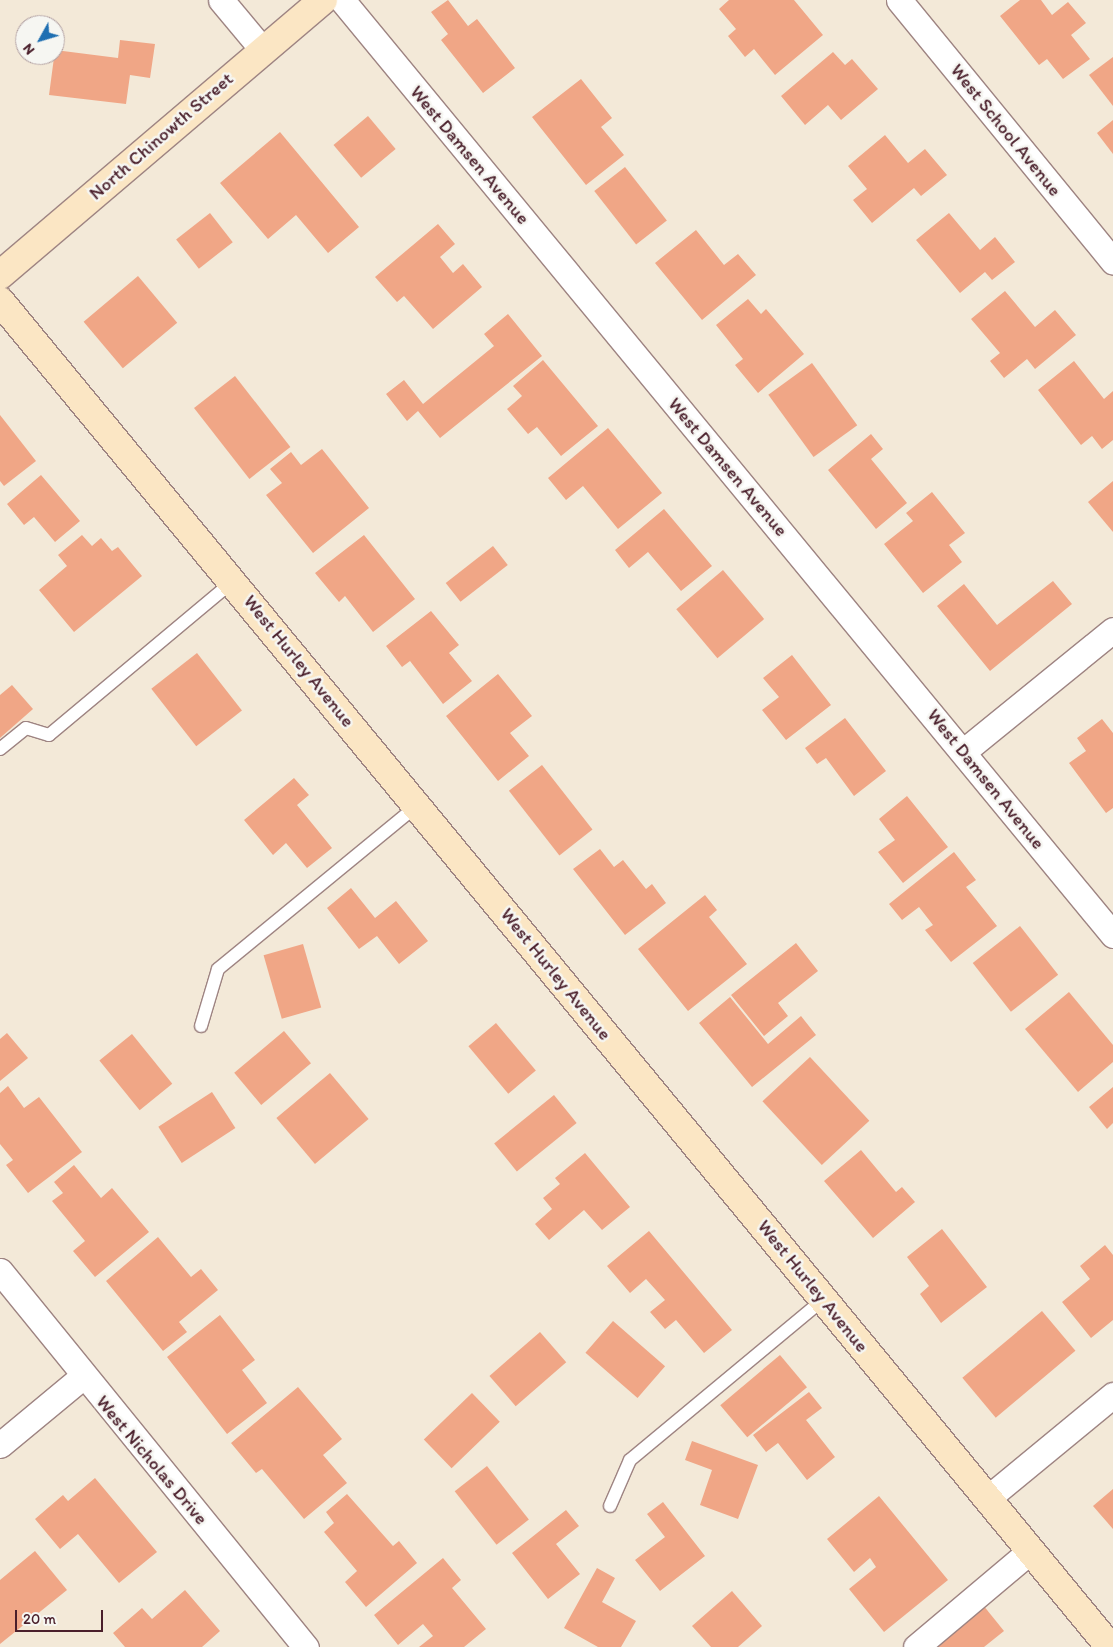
<!DOCTYPE html>
<style>
body{margin:0}
#map{position:relative;width:1113px;height:1647px;overflow:hidden;background:#f3e9d8;font-family:Itim,sans-serif}
div>[style]{position:absolute}
.building>*{inset:0;background:#f0a686;transform-origin:0 0}
.roads{filter:drop-shadow(1px 0 #9e8482) drop-shadow(-1px 0 #9e8482) drop-shadow(0 1px #9e8482) drop-shadow(0 -1px #9e8482)}
.lane>*{height:12px;margin:-6px;padding:0 6px;transform-origin:6px;border-radius:6px;background:#fff}
.street>*{height:25px;margin:-12.5px;padding:0 12.5px;transform-origin:12.5px;border-radius:12.5px;background:#fff}
.secondary>*{height:28px;margin:-14px;padding:0 14px;transform-origin:14px;border-radius:14px;background:#fbe6c4}
span{translate:-50% -50%;white-space:nowrap;text-align:center;line-height:1.15;-webkit-text-stroke:5px #f6f6f2;paint-order:stroke}
.street-label{font-size:19px;color:#4a1f2b}
.north{position:absolute;left:15px;top:15px;width:50px;height:50px;box-sizing:border-box;background:#f6f6f2;border:1px solid #b1a0a2;border-radius:50%;rotate:231deg;font-size:14px;font-weight:700;line-height:20px;text-align:center;color:#4a1f2b}
.north::after{content:'';display:block;margin:auto;width:18px;height:22px;background:#1f6fb2;clip-path:polygon(50% 0,100% 100%,50% 72%,0 100%)}
.scale{position:absolute;left:15px;top:1610px;width:88px;height:22px;box-sizing:border-box;border:2px solid #4a1f2b;border-top:0;padding-left:6px;font-size:15px;line-height:18px;white-space:nowrap;color:#4a1f2b;-webkit-text-stroke:4px #f6f6f2;paint-order:stroke}
</style>
<div id="map">
<div class="building">
<i style="clip-path:polygon(448px 0,468px 26px,477px 19px,515px 68px,483px 93px,441px 40px,448px 34px,431px 12px)"></i>
<i style="clip-path:polygon(729px 0,794px 0,823px 35px,775px 75px,754px 49px,745px 57px,728px 36px,736px 29px,719px 9px)"></i>
<i style="clip-path:polygon(1020px 0,1041px 0,1052px 15px,1068px 2px,1086px 23px,1071px 35px,1090px 59px,1063px 79px,1047px 59px,1039px 65px,1000px 16px)"></i>
<i style="clip-path:polygon(120px 40px,155px 44px,150px 78px,130px 75px,126px 104px,49px 95px,55px 50px,118px 58px)"></i>
<i style="clip-path:polygon(833px 52px,845px 65px,852px 59px,878px 89px,841px 120px,828px 105px,805px 125px,781px 96px)"></i>
<i style="clip-path:polygon(1113px 57px,1113px 106px,1089px 75px)"></i>
<i style="clip-path:polygon(581px 79px,612px 118px,601px 127px,624px 155px,586px 185px,532px 117px)"></i>
<i style="left:368px;top:116px;width:43px;height:45px;rotate:50deg"></i>
<i style="clip-path:polygon(1113px 120px,1113px 154px,1097px 133px)"></i>
<i style="clip-path:polygon(280px 132px,359px 227px,328px 253px,296px 215px,268px 239px,220px 183px)"></i>
<i style="clip-path:polygon(885px 135px,908px 163px,925px 149px,947px 175px,921px 196px,914px 188px,872px 223px,853px 200px,867px 189px,848px 166px)"></i>
<i style="left:625px;top:167px;width:68px;height:39px;rotate:52deg"></i>
<i style="left:210px;top:213px;width:37px;height:43px;rotate:52deg"></i>
<i style="clip-path:polygon(949px 213px,980px 250px,995px 237px,1015px 262px,992px 280px,985px 272px,960px 293px,916px 240px)"></i>
<i style="clip-path:polygon(438px 224px,455px 244px,440px 257px,453px 273px,463px 264px,482px 287px,433px 329px,404px 296px,397px 302px,375px 277px)"></i>
<i style="clip-path:polygon(696px 230px,724px 265px,738px 254px,756px 275px,702px 320px,655px 263px)"></i>
<i style="left:138px;top:276px;width:61px;height:71px;rotate:50deg"></i>
<i style="clip-path:polygon(1005px 291px,1035px 327px,1055px 310px,1076px 335px,1035px 369px,1027px 359px,1004px 378px,990px 361px,1000px 353px,971px 319px)"></i>
<i style="clip-path:polygon(748px 299px,761px 314px,766px 309px,804px 354px,758px 393px,735px 365px,743px 359px,716px 325px)"></i>
<i style="clip-path:polygon(508px 314px,542px 356px,440px 438px,418px 411px,407px 421px,386px 394px,404px 380px,423px 404px,494px 346px,484px 334px)"></i>
<i style="clip-path:polygon(543px 360px,598px 426px,561px 456px,537px 427px,528px 434px,507px 409px,522px 396px,513px 386px)"></i>
<i style="clip-path:polygon(1074px 361px,1104px 399px,1113px 391px,1113px 440px,1102px 449px,1092px 436px,1081px 445px,1038px 390px)"></i>
<i style="left:812px;top:363px;width:77px;height:54px;rotate:54deg"></i>
<i style="left:235px;top:376px;width:90px;height:52px;rotate:52deg"></i>
<i style="clip-path:polygon(0 415px,36px 461px,4px 486px,0 481px)"></i>
<i style="clip-path:polygon(608px 428px,662px 493px,618px 529px,583px 486px,566px 500px,548px 478px)"></i>
<i style="clip-path:polygon(871px 434px,883px 449px,871px 459px,907px 503px,876px 529px,828px 470px)"></i>
<i style="clip-path:polygon(322px 449px,369px 508px,313px 553px,266px 495px,282px 483px,270px 469px,291px 452px,301px 465px)"></i>
<i style="clip-path:polygon(41px 475px,80px 521px,55px 542px,34px 517px,24px 525px,7px 504px)"></i>
<i style="clip-path:polygon(1113px 481px,1113px 532px,1088px 502px)"></i>
<i style="clip-path:polygon(932px 492px,965px 533px,949px 545px,962px 562px,923px 593px,884px 544px,913px 521px,906px 513px)"></i>
<i style="clip-path:polygon(664px 509px,712px 566px,681px 591px,648px 552px,629px 568px,615px 550px)"></i>
<i style="clip-path:polygon(82px 535px,92px 546px,101px 538px,112px 551px,118px 547px,142px 576px,74px 632px,39px 590px,67px 566px,58px 555px)"></i>
<i style="clip-path:polygon(364px 535px,415px 599px,373px 632px,345px 596px,339px 602px,315px 573px)"></i>
<i style="left:493px;top:546px;width:24px;height:60px;rotate:52deg"></i>
<i style="left:723px;top:570px;width:64px;height:61px;rotate:50deg"></i>
<i style="clip-path:polygon(1053px 581px,1072px 604px,990px 671px,937px 606px,964px 584px,997px 625px)"></i>
<i style="clip-path:polygon(431px 611px,459px 645px,449px 653px,472px 681px,443px 704px,410px 661px,402px 667px,386px 646px)"></i>
<i style="left:197px;top:653px;width:73px;height:58px;rotate:52deg"></i>
<i style="clip-path:polygon(792px 655px,831px 705px,786px 740px,762px 710px,779px 697px,763px 678px)"></i>
<i style="clip-path:polygon(498px 674px,532px 716px,510px 733px,529px 756px,498px 781px,446px 716px)"></i>
<i style="clip-path:polygon(12px 685px,33px 709px,0 738px,0 695px)"></i>
<i style="clip-path:polygon(845px 718px,886px 771px,854px 796px,826px 758px,817px 764px,805px 748px)"></i>
<i style="clip-path:polygon(1102px 719px,1113px 733px,1113px 808px,1106px 813px,1069px 763px,1086px 751px,1077px 738px)"></i>
<i style="left:542px;top:765px;width:82px;height:42px;rotate:52deg"></i>
<i style="clip-path:polygon(294px 778px,309px 795px,297px 805px,332px 848px,307px 868px,286px 843px,273px 855px,244px 820px)"></i>
<i style="clip-path:polygon(907px 796px,948px 847px,903px 883px,878px 852px,895px 840px,879px 819px)"></i>
<i style="clip-path:polygon(600px 849px,614px 867px,623px 860px,646px 889px,652px 884px,666px 903px,625px 935px,573px 869px)"></i>
<i style="clip-path:polygon(954px 852px,976px 880px,966px 887px,997px 926px,951px 962px,925px 930px,933px 925px,919px 907px,902px 920px,889px 904px)"></i>
<i style="clip-path:polygon(351px 888px,375px 918px,396px 901px,428px 941px,399px 964px,377px 936px,359px 949px,327px 908px)"></i>
<i style="clip-path:polygon(705px 895px,717px 910px,709px 917px,747px 964px,688px 1011px,638px 949px)"></i>
<i style="left:1020px;top:926px;width:62px;height:60px;rotate:52deg"></i>
<i style="clip-path:polygon(796px 943px,818px 971px,778px 1003px,788px 1016px,764px 1036px,731px 995px)"></i>
<i style="left:303px;top:944px;width:66px;height:41px;rotate:74deg"></i>
<i style="clip-path:polygon(1069px 992px,1113px 1045px,1113px 1062px,1078px 1092px,1025px 1029px)"></i>
<i style="clip-path:polygon(730px 997px,768px 1044px,801px 1016px,816px 1035px,752px 1087px,699px 1023px)"></i>
<i style="left:496px;top:1023px;width:62px;height:36px;rotate:50deg"></i>
<i style="left:284px;top:1031px;width:42px;height:65px;rotate:50deg"></i>
<i style="clip-path:polygon(7px 1033px,28px 1058px,0 1081px,0 1039px)"></i>
<i style="left:132px;top:1034px;width:64px;height:42px;rotate:51deg"></i>
<i style="left:810px;top:1057px;width:87px;height:65px;rotate:47deg"></i>
<i style="left:330px;top:1073px;width:60px;height:70px;rotate:50deg"></i>
<i style="clip-path:polygon(8px 1086px,24px 1108px,39px 1097px,82px 1152px,28px 1193px,6px 1165px,13px 1160px,0 1144px,0 1093px)"></i>
<i style="clip-path:polygon(1113px 1087px,1113px 1123px,1107px 1129px,1089px 1107px)"></i>
<i style="left:212px;top:1092px;width:43px;height:64px;rotate:57deg"></i>
<i style="left:554px;top:1095px;width:36px;height:77px;rotate:51deg"></i>
<i style="clip-path:polygon(861px 1150px,896px 1192px,902px 1187px,915px 1202px,873px 1238px,824px 1181px)"></i>
<i style="clip-path:polygon(585px 1153px,630px 1207px,602px 1230px,584px 1210px,549px 1240px,535px 1224px,552px 1209px,543px 1198px,560px 1184px,555px 1178px)"></i>
<i style="clip-path:polygon(74px 1165px,101px 1198px,112px 1188px,149px 1232px,95px 1277px,73px 1251px,85px 1241px,52px 1201px,63px 1193px,54px 1182px)"></i>
<i style="clip-path:polygon(942px 1229px,987px 1287px,941px 1323px,920px 1294px,929px 1286px,907px 1257px)"></i>
<i style="clip-path:polygon(649px 1231px,732px 1330px,704px 1353px,676px 1320px,665px 1329px,650px 1312px,665px 1300px,646px 1279px,630px 1293px,607px 1266px)"></i>
<i style="clip-path:polygon(158px 1237px,191px 1277px,201px 1269px,218px 1290px,179px 1322px,187px 1332px,163px 1351px,106px 1281px)"></i>
<i style="clip-path:polygon(1105px 1245px,1113px 1255px,1113px 1320px,1091px 1338px,1062px 1302px,1090px 1279px,1080px 1266px)"></i>
<i style="left:1042px;top:1311px;width:52px;height:104px;rotate:50deg"></i>
<i style="clip-path:polygon(220px 1315px,255px 1360px,242px 1370px,267px 1403px,227px 1434px,167px 1357px)"></i>
<i style="left:613px;top:1321px;width:69px;height:42px;rotate:41deg"></i>
<i style="left:540px;top:1332px;width:40px;height:67px;rotate:49deg"></i>
<i style="left:780px;top:1355px;width:42px;height:78px;rotate:50deg"></i>
<i style="clip-path:polygon(298px 1387px,342px 1439px,323px 1455px,347px 1483px,304px 1519px,262px 1469px,256px 1473px,231px 1443px)"></i>
<i style="clip-path:polygon(809px 1392px,822px 1408px,806px 1420px,835px 1457px,807px 1480px,778px 1443px,766px 1452px,753px 1435px)"></i>
<i style="left:472px;top:1393px;width:40px;height:67px;rotate:46deg"></i>
<i style="clip-path:polygon(692px 1441px,758px 1465px,738px 1519px,700px 1505px,712px 1470px,685px 1460px)"></i>
<i style="left:487px;top:1466px;width:68px;height:41px;rotate:52deg"></i>
<i style="clip-path:polygon(95px 1478px,157px 1552px,119px 1583px,78px 1534px,60px 1549px,35px 1519px,63px 1495px,68px 1501px)"></i>
<i style="clip-path:polygon(1113px 1489px,1113px 1529px,1093px 1506px)"></i>
<i style="clip-path:polygon(347px 1494px,393px 1546px,399px 1541px,417px 1563px,366px 1607px,345px 1582px,357px 1571px,324px 1532px,334px 1523px,326px 1512px)"></i>
<i style="clip-path:polygon(879px 1496px,948px 1580px,884px 1632px,849px 1589px,876px 1567px,870px 1558px,854px 1572px,827px 1539px)"></i>
<i style="clip-path:polygon(663px 1502px,705px 1556px,660px 1591px,635px 1560px,665px 1537px,647px 1514px)"></i>
<i style="clip-path:polygon(566px 1510px,579px 1526px,556px 1544px,580px 1574px,548px 1599px,512px 1553px)"></i>
<i style="clip-path:polygon(35px 1551px,67px 1590px,0 1644px,0 1580px)"></i>
<i style="clip-path:polygon(443px 1558px,461px 1580px,452px 1588px,486px 1629px,464px 1647px,419px 1647px,433px 1636px,423px 1624px,398px 1645px,374px 1615px)"></i>
<i style="clip-path:polygon(597px 1568px,615px 1578px,602px 1602px,636px 1621px,621px 1647px,598px 1647px,564px 1628px)"></i>
<i style="clip-path:polygon(185px 1590px,220px 1631px,202px 1647px,125px 1647px,113px 1633px,142px 1608px,152px 1619px)"></i>
<i style="clip-path:polygon(732px 1591px,762px 1626px,738px 1647px,711px 1647px,692px 1626px)"></i>
<i style="clip-path:polygon(983px 1605px,1004px 1631px,984px 1647px,930px 1647px)"></i>
</div>
<div class="roads">
<div class="lane">
<i style="left:0;top:749px;width:33px;rotate:-39deg"></i>
<i style="left:26px;top:728px;width:24px;rotate:17deg"></i>
<i style="left:49px;top:735px;width:240px;rotate:-39.9deg"></i>
<i style="left:201px;top:1026px;width:59px;rotate:-73.4deg"></i>
<i style="left:218px;top:969px;width:259px;rotate:-39.4deg"></i>
<i style="left:610px;top:1506px;width:50px;rotate:-66.5deg"></i>
<i style="left:630px;top:1460px;width:252px;rotate:-39.7deg"></i>
</div>
<div class="street">
<i style="left:221px;top:0;width:64px;rotate:50.1deg"></i>
<i style="left:342px;top:0;width:1212px;rotate:50.49deg"></i>
<i style="left:899px;top:0;width:338px;rotate:50.7deg"></i>
<i style="left:964px;top:751px;width:192px;rotate:-39.1deg"></i>
<i style="left:0;top:1271px;width:485px;rotate:50.9deg"></i>
<i style="left:0;top:1445px;width:108px;rotate:-39.7deg"></i>
<i style="left:988px;top:1498px;width:162px;rotate:-39.5deg"></i>
<i style="left:916px;top:1647px;width:150px;rotate:-40.1deg"></i>
</div>
<div class="secondary">
<i style="left:0;top:275px;width:424px;rotate:-40.4deg"></i>
<i style="left:0;top:301px;width:1745px;rotate:50.49deg"></i>
</div>
</div>
<div class="street-label">
<span style="left:1006px;top:130px;rotate:51deg">West School Avenue</span>
<span style="left:161px;top:136px;rotate:-41deg">North Chinowth Street</span>
<span style="left:470px;top:155px;rotate:50deg">West Damsen Avenue</span>
<span style="left:728px;top:467px;rotate:50deg">West Damsen Avenue</span>
<span style="left:299px;top:661px;rotate:51deg">West Hurley Avenue</span>
<span style="left:986px;top:779px;rotate:51deg">West Damsen Avenue</span>
<span style="left:556px;top:974px;rotate:51deg">West Hurley Avenue</span>
<span style="left:813px;top:1286px;rotate:51deg">West Hurley Avenue</span>
<span style="left:152px;top:1460px;rotate:50deg">West Nicholas Drive</span>
</div>
<div class="north">N</div>
<div class="scale">20 m</div>
</div>
